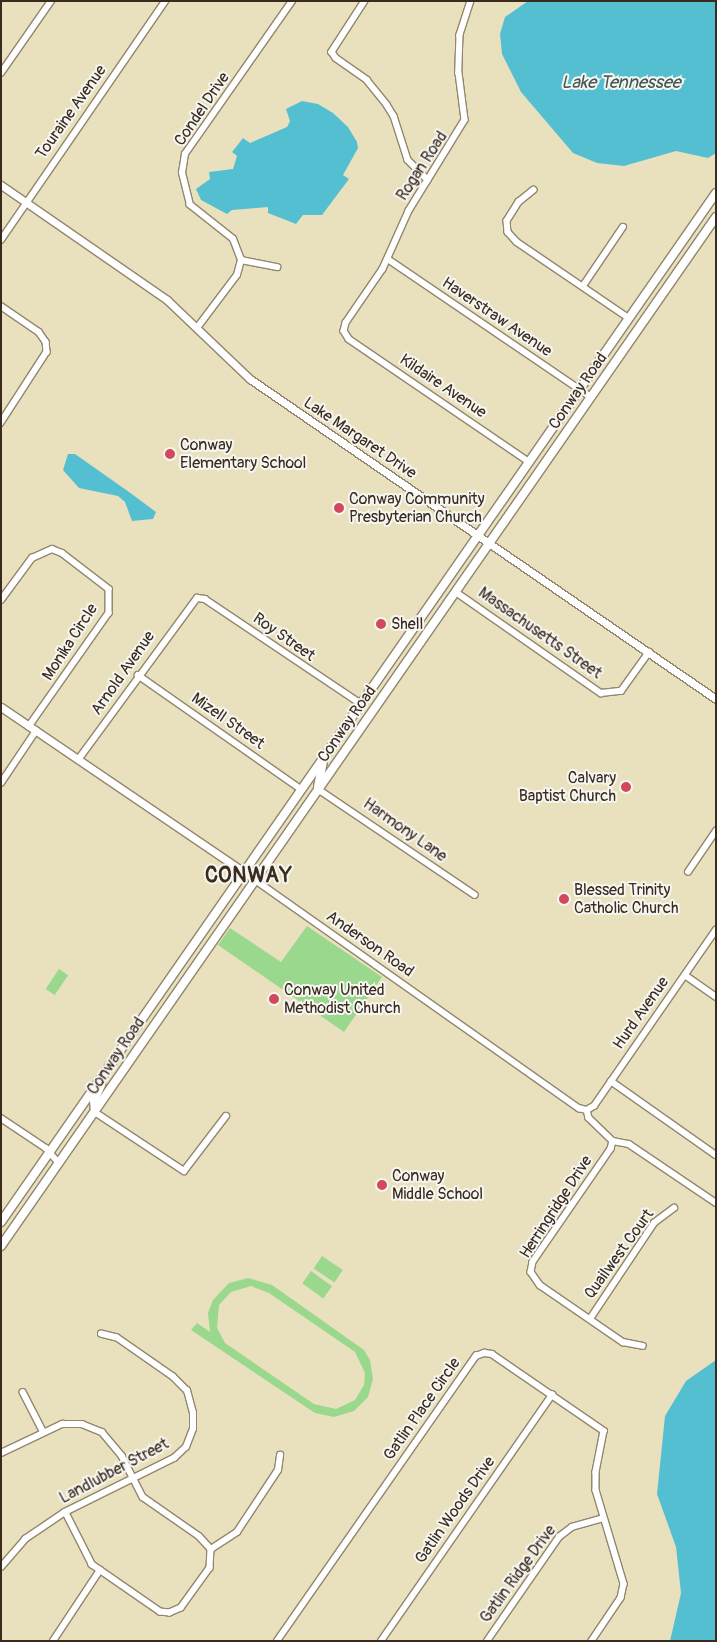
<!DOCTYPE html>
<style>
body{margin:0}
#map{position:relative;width:717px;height:1642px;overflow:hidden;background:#e9e1bd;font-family:Pangolin,sans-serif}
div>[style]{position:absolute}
.green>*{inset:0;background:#9ad88d;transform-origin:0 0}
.water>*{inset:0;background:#55bfd2}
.roads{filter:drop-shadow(1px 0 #92866e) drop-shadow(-1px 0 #92866e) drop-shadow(0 1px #92866e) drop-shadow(0 -1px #92866e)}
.minor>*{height:5.5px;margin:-2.75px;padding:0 2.75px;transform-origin:2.75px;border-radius:2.75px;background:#fff}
.tertiary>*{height:7px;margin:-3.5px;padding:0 3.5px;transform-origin:3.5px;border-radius:3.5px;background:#fff}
.secondary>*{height:8px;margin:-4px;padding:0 4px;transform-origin:4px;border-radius:4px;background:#fff}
.dots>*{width:14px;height:14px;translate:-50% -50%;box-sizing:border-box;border:2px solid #f6f6f2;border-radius:50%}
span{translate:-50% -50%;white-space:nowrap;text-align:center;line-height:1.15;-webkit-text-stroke:4px #f6f6f2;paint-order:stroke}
.street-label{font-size:16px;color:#3b2a1e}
.poi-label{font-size:16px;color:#3b2a1e}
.left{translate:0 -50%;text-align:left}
.right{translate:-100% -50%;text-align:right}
.water-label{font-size:18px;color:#435754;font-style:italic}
.district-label{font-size:21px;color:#3b2a1e;font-weight:700;letter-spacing:1px}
.frame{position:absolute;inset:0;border:2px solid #3b2a1e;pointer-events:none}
</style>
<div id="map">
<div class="green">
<i style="clip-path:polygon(307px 926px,382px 977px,344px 1032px,218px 945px,230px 928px,281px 962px)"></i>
<i style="left:59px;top:969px;width:11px;height:24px;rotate:34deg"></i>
<i style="left:322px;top:1256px;width:25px;height:15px;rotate:34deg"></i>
<i style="left:311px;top:1271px;width:26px;height:15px;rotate:36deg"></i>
<i style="clip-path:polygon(evenodd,248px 1278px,272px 1285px,364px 1350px,370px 1360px,373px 1379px,368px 1397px,354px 1411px,334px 1417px,315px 1413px,191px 1330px,197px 1323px,210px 1332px,208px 1313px,213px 1300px,229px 1283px,248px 1278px,251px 1286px,269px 1293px,355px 1352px,365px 1373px,364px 1385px,355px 1400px,336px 1409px,314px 1404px,225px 1343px,217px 1328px,219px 1305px,231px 1292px,251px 1286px)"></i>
</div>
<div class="water">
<i style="clip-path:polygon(528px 1px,716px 1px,716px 153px,708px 158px,676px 151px,624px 166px,597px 163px,573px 153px,521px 92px,502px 54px,500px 34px,505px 17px)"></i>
<i style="clip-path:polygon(302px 101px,318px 104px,333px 113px,348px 127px,357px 142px,358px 148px,343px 175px,349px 179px,322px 215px,303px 215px,296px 224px,268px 213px,268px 207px,232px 210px,227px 214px,201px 200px,196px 189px,210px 179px,209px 172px,233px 169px,237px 156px,232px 152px,243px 138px,250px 143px,287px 127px,290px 121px,286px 109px)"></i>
<i style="clip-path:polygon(68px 454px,75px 454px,129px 492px,156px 512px,153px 519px,132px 521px,125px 502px,118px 496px,79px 488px,63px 470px)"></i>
<i style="clip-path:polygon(716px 1360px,716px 1641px,670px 1641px,681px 1593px,676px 1547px,657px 1494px,665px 1416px,686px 1381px)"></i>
</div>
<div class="roads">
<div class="minor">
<i style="left:365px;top:1px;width:61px;rotate:122.9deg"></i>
<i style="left:332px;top:52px;width:7px;rotate:56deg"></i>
<i style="left:336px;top:58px;width:38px;rotate:35deg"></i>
<i style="left:367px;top:80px;width:32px;rotate:51deg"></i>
<i style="left:387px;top:105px;width:13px;rotate:58deg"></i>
<i style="left:394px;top:116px;width:46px;rotate:72.3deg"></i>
<i style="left:408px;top:160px;width:28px;rotate:45deg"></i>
<i style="left:471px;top:1px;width:36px;rotate:108deg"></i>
<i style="left:460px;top:35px;width:38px;rotate:92deg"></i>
<i style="left:459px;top:73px;width:47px;rotate:82.7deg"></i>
<i style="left:465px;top:120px;width:107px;rotate:121.6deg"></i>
<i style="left:409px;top:211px;width:64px;rotate:114.1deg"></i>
<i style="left:383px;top:269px;width:65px;rotate:124.4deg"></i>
<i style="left:346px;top:323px;width:8px;rotate:104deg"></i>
<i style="left:344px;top:331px;width:9px;rotate:58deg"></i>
<i style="left:349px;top:339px;width:218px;rotate:34.3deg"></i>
<i style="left:1px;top:73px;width:88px;rotate:-55.2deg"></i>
<i style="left:534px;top:190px;width:19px;rotate:141deg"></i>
<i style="left:519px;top:202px;width:22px;rotate:122deg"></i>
<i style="left:507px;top:221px;width:11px;rotate:85deg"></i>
<i style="left:508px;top:232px;width:13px;rotate:48deg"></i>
<i style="left:517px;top:242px;width:135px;rotate:34.2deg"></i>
<i style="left:1px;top:240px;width:290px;rotate:-55.5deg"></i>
<i style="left:388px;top:259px;width:245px;rotate:34.2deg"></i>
<i style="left:241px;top:260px;width:37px;rotate:11deg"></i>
<i style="left:583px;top:286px;width:71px;rotate:-55.9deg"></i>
<i style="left:1px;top:306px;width:46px;rotate:34.4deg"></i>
<i style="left:39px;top:332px;width:12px;rotate:55deg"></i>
<i style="left:46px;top:342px;width:10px;rotate:84deg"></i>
<i style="left:47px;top:352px;width:85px;rotate:122.9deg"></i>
<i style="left:197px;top:328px;width:66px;rotate:-53deg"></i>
<i style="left:237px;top:275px;width:16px;rotate:-75deg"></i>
<i style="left:241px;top:260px;width:22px;rotate:-111deg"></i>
<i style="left:233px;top:239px;width:55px;rotate:-141.7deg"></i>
<i style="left:190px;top:205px;width:33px;rotate:-104deg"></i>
<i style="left:182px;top:173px;width:19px;rotate:-81deg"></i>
<i style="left:185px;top:154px;width:187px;rotate:-55deg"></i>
<i style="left:456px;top:592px;width:177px;rotate:34.9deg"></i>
<i style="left:601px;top:693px;width:20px;rotate:-6deg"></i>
<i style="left:621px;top:691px;width:48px;rotate:-54.3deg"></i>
<i style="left:1px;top:600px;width:52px;rotate:-53.6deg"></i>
<i style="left:32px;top:558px;width:22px;rotate:-24deg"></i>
<i style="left:52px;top:549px;width:11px;rotate:22deg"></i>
<i style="left:62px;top:553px;width:59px;rotate:37.5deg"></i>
<i style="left:109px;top:589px;width:24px;rotate:90deg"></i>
<i style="left:109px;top:613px;width:139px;rotate:125.1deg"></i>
<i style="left:138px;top:675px;width:199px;rotate:35deg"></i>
<i style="left:78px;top:760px;width:201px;rotate:-53.7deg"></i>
<i style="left:197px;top:598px;width:8px;rotate:7deg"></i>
<i style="left:205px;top:599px;width:188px;rotate:33.9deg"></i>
<i style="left:1px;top:783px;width:63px;rotate:-56.1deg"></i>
<i style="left:318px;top:789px;width:189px;rotate:34deg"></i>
<i style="left:688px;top:872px;width:50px;rotate:-55.7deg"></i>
<i style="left:254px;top:879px;width:398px;rotate:35.2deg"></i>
<i style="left:579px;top:1108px;width:8px;rotate:14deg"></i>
<i style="left:685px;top:975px;width:38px;rotate:35deg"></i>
<i style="left:611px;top:1081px;width:128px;rotate:35.2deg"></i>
<i style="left:587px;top:1110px;width:8px;rotate:-30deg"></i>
<i style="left:594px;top:1106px;width:214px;rotate:-55.3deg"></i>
<i style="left:587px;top:1110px;width:8px;rotate:76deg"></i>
<i style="left:589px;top:1118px;width:33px;rotate:44deg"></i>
<i style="left:95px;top:1112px;width:107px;rotate:33.5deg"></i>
<i style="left:184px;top:1171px;width:69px;rotate:-52.6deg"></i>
<i style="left:1px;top:1118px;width:54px;rotate:33.7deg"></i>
<i style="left:46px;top:1148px;width:20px;rotate:49deg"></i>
<i style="left:613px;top:1141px;width:8px;rotate:104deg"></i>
<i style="left:611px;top:1149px;width:137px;rotate:124.6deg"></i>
<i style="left:533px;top:1262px;width:10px;rotate:101deg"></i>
<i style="left:531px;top:1272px;width:16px;rotate:55deg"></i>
<i style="left:540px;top:1285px;width:101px;rotate:34.5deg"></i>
<i style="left:623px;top:1342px;width:20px;rotate:11deg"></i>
<i style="left:613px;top:1141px;width:16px;rotate:11deg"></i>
<i style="left:629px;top:1144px;width:105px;rotate:34.1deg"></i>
<i style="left:590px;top:1319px;width:115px;rotate:-56.3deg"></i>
<i style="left:654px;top:1223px;width:25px;rotate:-37deg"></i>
<i style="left:23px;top:1392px;width:44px;rotate:62.9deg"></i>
<i style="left:1px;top:1453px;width:68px;rotate:-25.4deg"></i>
<i style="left:62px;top:1424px;width:20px"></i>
<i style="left:82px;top:1424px;width:22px;rotate:22deg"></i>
<i style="left:102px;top:1432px;width:31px;rotate:50deg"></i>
<i style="left:122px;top:1456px;width:46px;rotate:62.9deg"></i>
<i style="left:143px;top:1497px;width:68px;rotate:34.9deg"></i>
<i style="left:199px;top:1536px;width:18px;rotate:47deg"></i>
<i style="left:211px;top:1549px;width:19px;rotate:93deg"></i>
<i style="left:210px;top:1568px;width:49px;rotate:125.9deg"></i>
<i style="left:181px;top:1608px;width:12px;rotate:156deg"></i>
<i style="left:170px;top:1613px;width:10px;rotate:-174deg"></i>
<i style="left:160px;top:1612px;width:83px;rotate:-145.3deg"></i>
<i style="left:92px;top:1565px;width:59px;rotate:-117deg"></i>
<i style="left:211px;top:1549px;width:31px;rotate:-33deg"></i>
<i style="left:237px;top:1532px;width:74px;rotate:-56.5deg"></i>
<i style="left:278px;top:1470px;width:15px;rotate:-82deg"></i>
<i style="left:1px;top:1567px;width:37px;rotate:-49deg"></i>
<i style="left:25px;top:1539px;width:48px;rotate:-34deg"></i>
<i style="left:65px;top:1512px;width:122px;rotate:-26.4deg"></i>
<i style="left:174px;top:1458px;width:16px;rotate:-43deg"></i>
<i style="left:186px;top:1447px;width:19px;rotate:-69deg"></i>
<i style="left:193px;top:1429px;width:16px;rotate:-90deg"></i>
<i style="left:193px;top:1413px;width:23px;rotate:-105deg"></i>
<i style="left:187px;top:1391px;width:20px;rotate:-135deg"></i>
<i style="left:173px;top:1377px;width:68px;rotate:-145.1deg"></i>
<i style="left:117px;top:1338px;width:16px;rotate:-166deg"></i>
<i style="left:53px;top:1641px;width:85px;rotate:-56.5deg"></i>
<i style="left:277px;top:1641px;width:348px;rotate:-55.1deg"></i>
<i style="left:476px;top:1356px;width:9px;rotate:-21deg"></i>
<i style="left:484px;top:1353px;width:8px;rotate:7deg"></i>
<i style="left:492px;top:1354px;width:136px;rotate:34.5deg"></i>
<i style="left:604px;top:1431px;width:42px;rotate:101deg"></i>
<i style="left:596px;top:1472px;width:18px;rotate:90deg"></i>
<i style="left:596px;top:1490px;width:98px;rotate:73.4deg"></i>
<i style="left:624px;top:1584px;width:14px;rotate:102deg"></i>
<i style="left:621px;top:1598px;width:52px;rotate:124deg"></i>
<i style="left:381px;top:1641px;width:300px;rotate:-55.2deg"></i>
<i style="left:487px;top:1641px;width:126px;rotate:-55.3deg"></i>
<i style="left:559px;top:1537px;width:16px;rotate:-38deg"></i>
<i style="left:572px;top:1527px;width:32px;rotate:-16deg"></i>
</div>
<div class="tertiary">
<i style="left:1px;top:185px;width:202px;rotate:34.7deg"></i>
<i style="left:167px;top:300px;width:115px;rotate:43.6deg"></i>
<i style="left:250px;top:379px;width:565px;rotate:34.48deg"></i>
<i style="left:1px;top:707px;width:306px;rotate:34.2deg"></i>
</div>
<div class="secondary">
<i style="left:318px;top:787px;width:25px;rotate:-79deg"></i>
<i style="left:95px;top:1112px;width:12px;rotate:-95deg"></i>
<i style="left:94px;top:1100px;width:17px;rotate:-65deg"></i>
<i style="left:1px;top:1222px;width:1253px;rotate:-55.21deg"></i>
<i style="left:1px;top:1246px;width:1253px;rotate:-55.21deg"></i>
</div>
</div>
<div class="dots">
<i style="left:170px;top:454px;background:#d1495b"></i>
<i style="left:339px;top:508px;background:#d1495b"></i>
<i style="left:381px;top:624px;background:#d1495b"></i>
<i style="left:626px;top:787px;background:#d1495b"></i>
<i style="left:564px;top:899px;background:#d1495b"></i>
<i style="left:274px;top:999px;background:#d1495b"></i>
<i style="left:382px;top:1185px;background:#d1495b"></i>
</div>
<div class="street-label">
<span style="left:202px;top:109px;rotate:-56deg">Condel Drive</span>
<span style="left:71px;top:112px;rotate:-55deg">Touraine Avenue</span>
<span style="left:422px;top:166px;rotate:-57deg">Rogan Road</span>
<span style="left:497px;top:317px;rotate:34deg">Haverstraw Avenue</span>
<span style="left:443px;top:386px;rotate:34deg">Kildaire Avenue</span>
<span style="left:578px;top:391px;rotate:-55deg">Conway Road</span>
<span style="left:360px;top:438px;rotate:34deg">Lake Margaret Drive</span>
<span style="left:540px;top:633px;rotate:35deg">Massachusetts Street</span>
<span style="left:284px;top:637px;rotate:35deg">Roy Street</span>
<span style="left:70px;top:642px;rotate:-57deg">Monika Circle</span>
<span style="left:123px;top:673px;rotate:-55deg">Arnold Avenue</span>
<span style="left:228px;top:721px;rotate:35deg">Mizell Street</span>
<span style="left:347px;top:724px;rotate:-55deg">Conway Road</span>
<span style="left:405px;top:830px;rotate:35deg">Harmony Lane</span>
<span style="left:370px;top:944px;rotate:35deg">Anderson Road</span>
<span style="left:641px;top:1013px;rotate:-55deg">Hurd Avenue</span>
<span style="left:116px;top:1056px;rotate:-56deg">Conway Road</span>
<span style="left:556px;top:1207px;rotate:-57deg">Herringridge Drive</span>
<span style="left:619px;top:1254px;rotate:-54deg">Quailwest Court</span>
<span style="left:422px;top:1409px;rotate:-55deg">Gatlin Place Circle</span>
<span style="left:114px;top:1471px;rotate:-28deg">Landlubber Street</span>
<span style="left:455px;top:1510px;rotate:-55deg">Gatlin Woods Drive</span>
<span style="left:518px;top:1574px;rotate:-54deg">Gatlin Ridge Drive</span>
</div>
<div class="poi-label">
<span class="left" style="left:180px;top:454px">Conway<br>Elementary School</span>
<span class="left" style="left:349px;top:508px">Conway Community<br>Presbyterian Church</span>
<span class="left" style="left:391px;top:624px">Shell</span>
<span class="right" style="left:616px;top:787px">Calvary<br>Baptist Church</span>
<span class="left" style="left:574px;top:899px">Blessed Trinity<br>Catholic Church</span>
<span class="left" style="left:284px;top:999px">Conway United<br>Methodist Church</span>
<span class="left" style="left:392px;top:1185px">Conway<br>Middle School</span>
</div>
<div class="water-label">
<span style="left:621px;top:83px">Lake Tennessee</span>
</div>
<div class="district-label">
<span style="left:249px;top:876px">CONWAY</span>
</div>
<div class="frame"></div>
</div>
